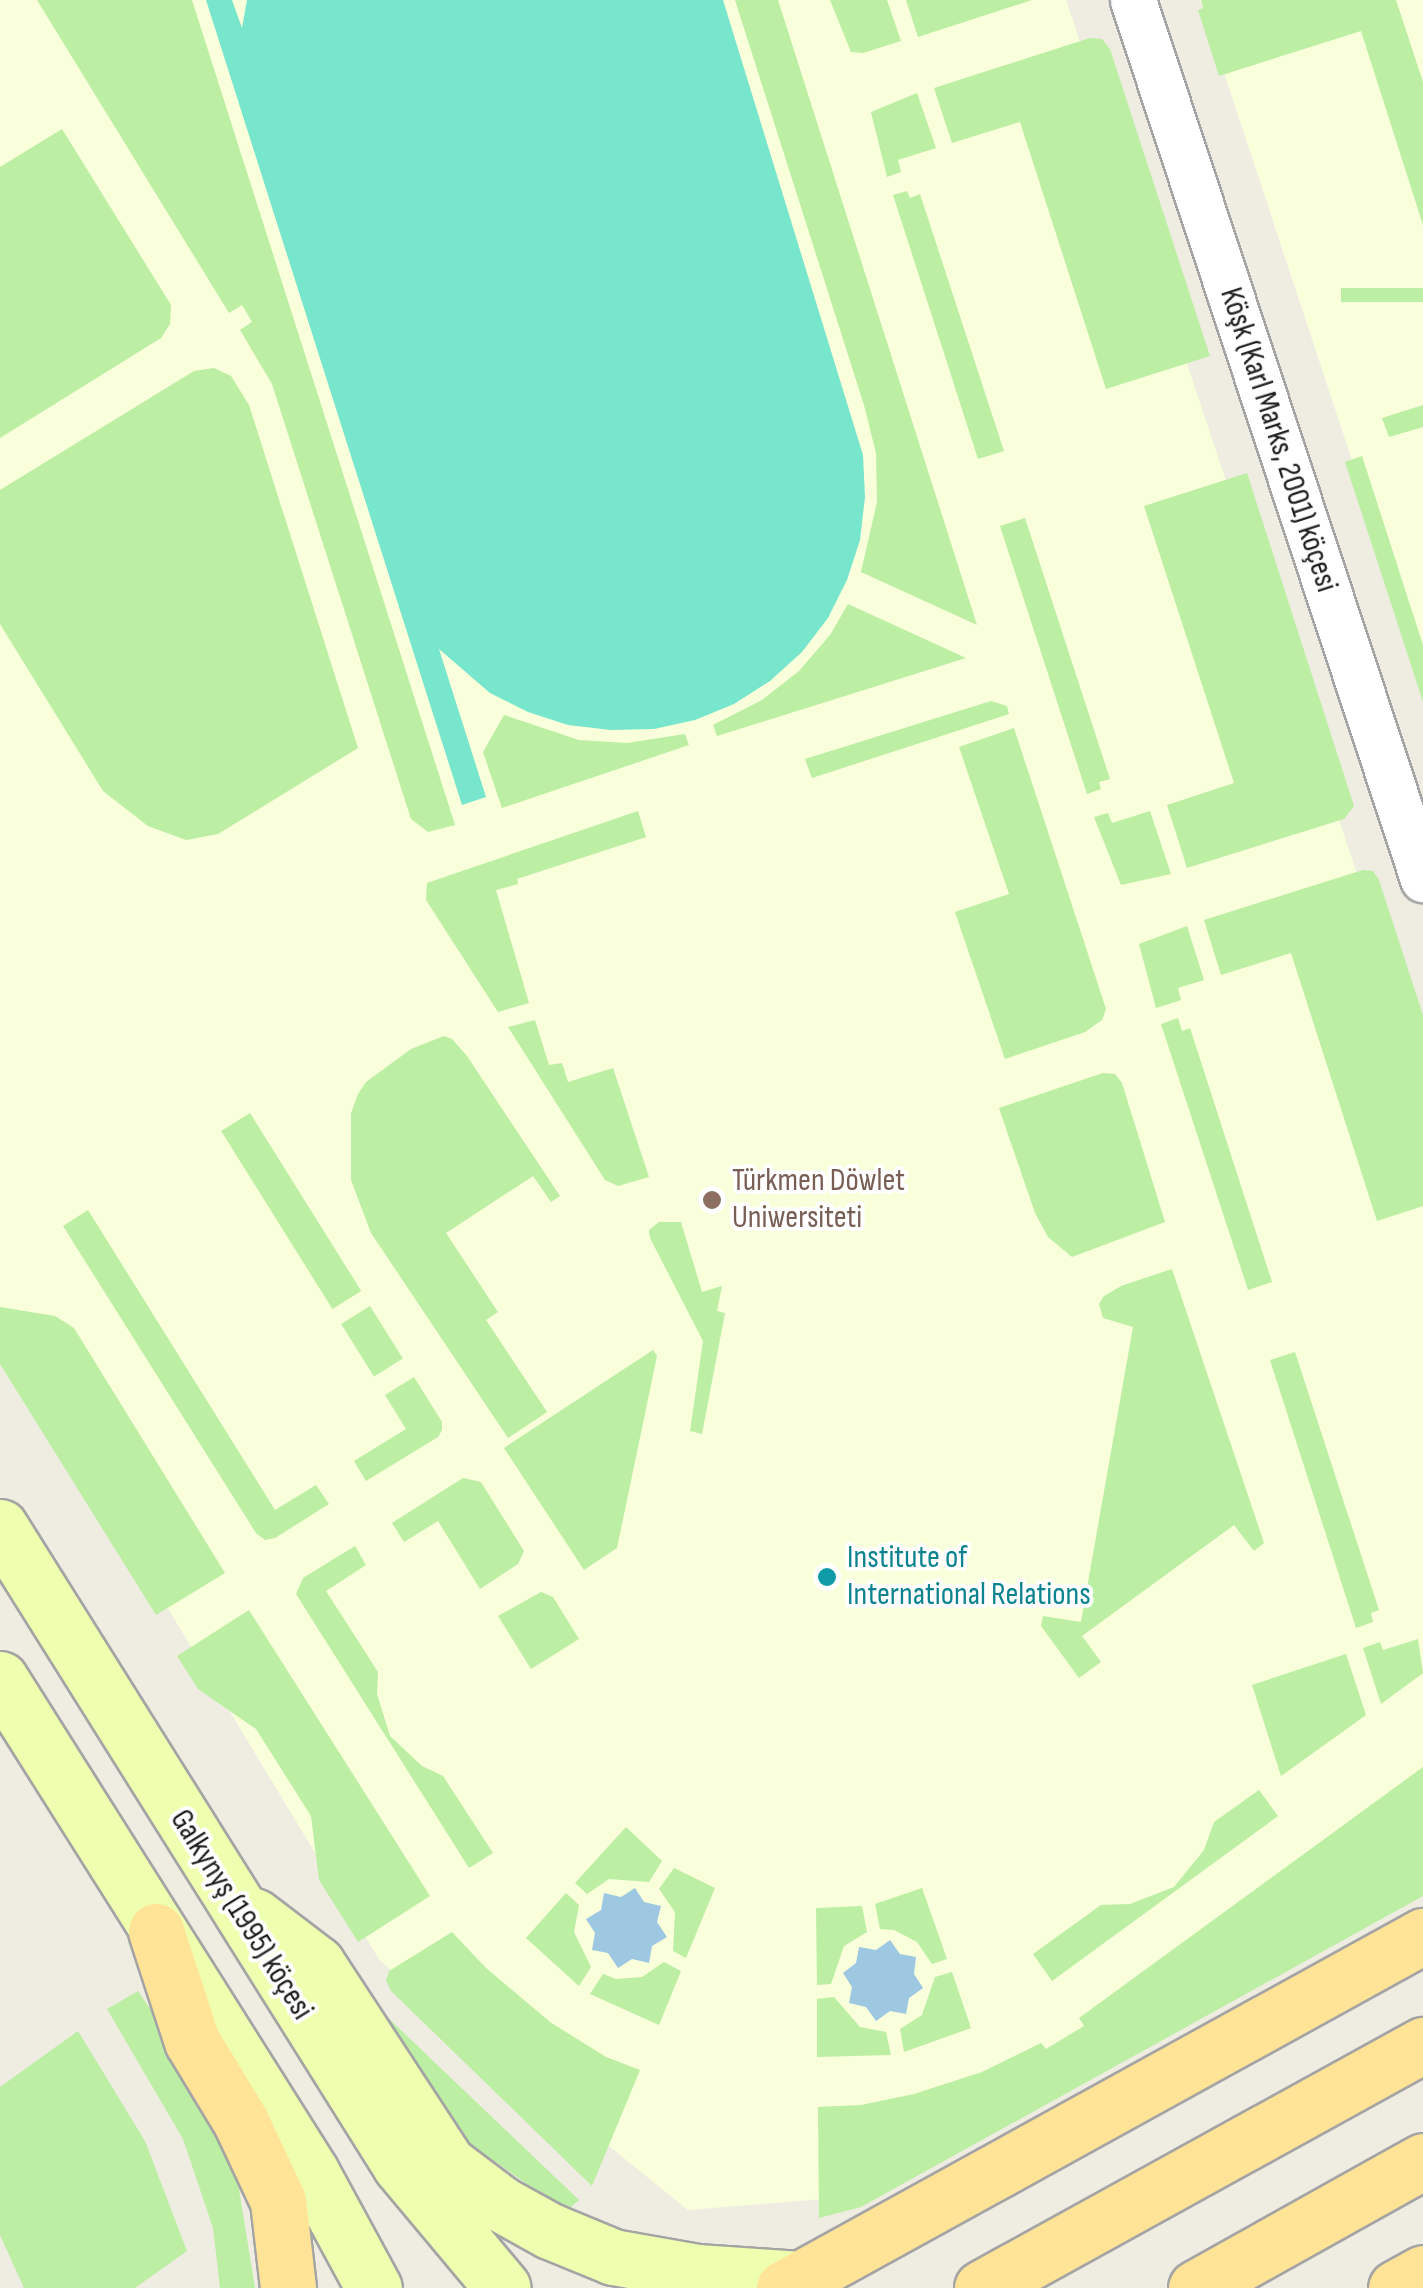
<!DOCTYPE html>
<meta charset="utf-8">
<style>
body{margin:0}
#map{position:relative;width:1423px;height:2288px;overflow:hidden;background:#efede2;font-family:"Sofia Sans Condensed",sans-serif}
div>[style]{position:absolute}
.education>*{inset:0;background:#f9ffdb}
.grass>*{inset:0;background:#bceea3;transform-origin:0 0}
.pitch>*{inset:0;background:#78e6cd}
.water>*{inset:0;background:#9ec7e1}
.roads{filter:drop-shadow(2px 0 #a4a4a4) drop-shadow(-2px 0 #a4a4a4) drop-shadow(0 2px #a4a4a4) drop-shadow(0 -2px #a4a4a4)}
.street>*{height:45px;margin:-22.5px;padding:0 22.5px;transform-origin:22.5px;border-radius:22.5px;background:#fff}
.secondary>*{height:55px;margin:-27.5px;padding:0 27.5px;transform-origin:27.5px;border-radius:27.5px;background:#eeffb0}
.primary>*{height:55px;margin:-27.5px;padding:0 27.5px;transform-origin:27.5px;border-radius:27.5px;background:#ffe397}
.dots>*{width:28px;height:28px;translate:-50% -50%;box-sizing:border-box;border:5px solid #fff;border-radius:50%}
span{translate:-50% -50%;white-space:nowrap;text-align:center;line-height:1.15;-webkit-text-stroke:8px #fff;paint-order:stroke}
.street-label{font-size:32px;color:#1d1d1d}
.education-label{font-size:32px;color:#785e54}
.left{translate:0 -50%;text-align:left}
.culture-label{font-size:32px;color:#0d838f}
</style>
<div id="map">
<div class="education">
<i style="clip-path:polygon(0 0,1066px 0,1423px 1072px,1423px 1883px,846px 2197px,688px 2210px,380px 1961px,0 1329px)"></i>
<i style="clip-path:polygon(1200px 0,1423px 0,1423px 675px)"></i>
</div>
<div class="grass">
<i style="clip-path:polygon(37px 0,192px 0,455px 825px,428px 832px,411px 819px,272px 384px,240px 330px,252px 322px,242px 305px,229px 313px)"></i>
<i style="clip-path:polygon(735px 0,778px 0,977px 625px,861px 572px,877px 502px,876px 453px,864px 405px)"></i>
<i style="clip-path:polygon(830px 0,887px 0,901px 41px,863px 53px,851px 52px)"></i>
<i style="clip-path:polygon(906px 0,1032px 0,918px 37px)"></i>
<i style="clip-path:polygon(1201px 0,1396px 0,1423px 82px,1423px 225px,1361px 31px,1219px 76px,1198px 10px,1203px 8px)"></i>
<i style="clip-path:polygon(1090px 38px,1102px 39px,1110px 49px,1210px 356px,1106px 389px,1020px 122px,952px 143px,934px 88px)"></i>
<i style="clip-path:polygon(917px 93px,936px 148px,898px 160px,901px 172px,887px 177px,871px 112px)"></i>
<i style="clip-path:polygon(62px 129px,171px 305px,170px 324px,161px 338px,0 438px,0 167px)"></i>
<i style="clip-path:polygon(907px 191px,910px 198px,920px 194px,1004px 451px,978px 459px,893px 195px)"></i>
<i style="left:1423px;top:288px;width:14px;height:82px;rotate:90deg"></i>
<i style="clip-path:polygon(214px 368px,231px 376px,249px 405px,358px 748px,218px 834px,186px 840px,148px 826px,103px 791px,0 624px,0 490px,194px 371px)"></i>
<i style="clip-path:polygon(1423px 405px,1423px 427px,1389px 437px,1382px 418px)"></i>
<i style="clip-path:polygon(1362px 456px,1423px 645px,1423px 702px,1345px 462px)"></i>
<i style="clip-path:polygon(1247px 473px,1354px 806px,1344px 819px,1187px 868px,1167px 805px,1234px 783px,1144px 506px)"></i>
<i style="clip-path:polygon(1025px 518px,1110px 779px,1099px 782px,1101px 789px,1087px 794px,1000px 526px)"></i>
<i style="clip-path:polygon(848px 604px,966px 658px,717px 736px,713px 725px,762px 700px,799px 671px,830px 635px)"></i>
<i style="clip-path:polygon(991px 701px,1007px 706px,1009px 714px,812px 778px,805px 759px)"></i>
<i style="clip-path:polygon(504px 715px,579px 740px,627px 743px,685px 734px,689px 745px,502px 808px,483px 752px)"></i>
<i style="clip-path:polygon(1014px 728px,1106px 1009px,1102px 1020px,1085px 1032px,1005px 1059px,955px 912px,1009px 894px,959px 747px)"></i>
<i style="clip-path:polygon(638px 811px,646px 837px,517px 879px,518px 884px,496px 890px,529px 1003px,498px 1012px,426px 900px,427px 883px)"></i>
<i style="clip-path:polygon(1150px 811px,1171px 874px,1121px 885px,1094px 817px,1108px 813px,1112px 823px)"></i>
<i style="clip-path:polygon(1363px 870px,1373px 871px,1379px 880px,1423px 1015px,1423px 1206px,1377px 1221px,1291px 953px,1221px 975px,1204px 920px)"></i>
<i style="clip-path:polygon(1187px 926px,1204px 980px,1178px 988px,1181px 1000px,1156px 1008px,1139px 944px)"></i>
<i style="clip-path:polygon(1178px 1018px,1182px 1031px,1190px 1028px,1272px 1282px,1248px 1290px,1161px 1024px)"></i>
<i style="clip-path:polygon(535px 1020px,549px 1065px,562px 1063px,568px 1082px,613px 1068px,649px 1177px,618px 1186px,605px 1180px,508px 1027px)"></i>
<i style="clip-path:polygon(444px 1036px,452px 1039px,467px 1056px,560px 1196px,551px 1202px,533px 1176px,446px 1233px,498px 1312px,486px 1320px,547px 1412px,508px 1438px,371px 1233px,351px 1180px,351px 1113px,358px 1094px,366px 1082px,411px 1049px)"></i>
<i style="clip-path:polygon(1103px 1073px,1115px 1074px,1122px 1083px,1165px 1222px,1072px 1257px,1048px 1237px,1035px 1213px,999px 1108px)"></i>
<i style="left:250px;top:1113px;width:210px;height:34px;rotate:58deg"></i>
<i style="clip-path:polygon(88px 1210px,275px 1510px,316px 1485px,329px 1504px,275px 1538px,265px 1540px,256px 1533px,63px 1226px)"></i>
<i style="clip-path:polygon(659px 1222px,681px 1222px,702px 1292px,722px 1286px,717px 1311px,725px 1313px,702px 1434px,690px 1431px,703px 1341px,650px 1238px,649px 1230px)"></i>
<i style="clip-path:polygon(1172px 1269px,1264px 1543px,1254px 1551px,1234px 1525px,1082px 1636px,1101px 1662px,1079px 1678px,1041px 1626px,1043px 1616px,1081px 1622px,1133px 1327px,1103px 1318px,1099px 1304px,1104px 1296px,1121px 1286px)"></i>
<i style="left:370px;top:1306px;width:62px;height:34px;rotate:58deg"></i>
<i style="clip-path:polygon(0 1307px,55px 1316px,74px 1328px,225px 1573px,156px 1615px,0 1364px)"></i>
<i style="clip-path:polygon(653px 1350px,657px 1356px,617px 1548px,584px 1570px,504px 1448px)"></i>
<i style="clip-path:polygon(1295px 1352px,1379px 1610px,1371px 1613px,1373px 1622px,1356px 1628px,1270px 1360px)"></i>
<i style="clip-path:polygon(414px 1377px,442px 1422px,442px 1430px,438px 1437px,366px 1481px,354px 1461px,406px 1429px,385px 1395px)"></i>
<i style="clip-path:polygon(463px 1478px,481px 1482px,524px 1551px,518px 1564px,480px 1589px,438px 1521px,404px 1542px,392px 1523px)"></i>
<i style="clip-path:polygon(355px 1546px,366px 1565px,326px 1591px,378px 1672px,377px 1694px,390px 1736px,422px 1766px,443px 1776px,493px 1853px,469px 1868px,296px 1594px,303px 1578px)"></i>
<i style="clip-path:polygon(541px 1592px,553px 1597px,579px 1639px,531px 1669px,498px 1616px)"></i>
<i style="clip-path:polygon(249px 1610px,430px 1896px,358px 1942px,319px 1880px,311px 1816px,256px 1729px,198px 1689px,177px 1656px)"></i>
<i style="clip-path:polygon(1418px 1639px,1423px 1673px,1381px 1704px,1363px 1648px,1380px 1642px,1383px 1650px)"></i>
<i style="clip-path:polygon(1346px 1654px,1366px 1715px,1281px 1776px,1252px 1685px)"></i>
<i style="clip-path:polygon(1423px 1767px,1423px 1896px,861px 2207px,819px 2218px,818px 2107px,861px 2105px,914px 2094px,982px 2072px,1041px 2043px,1046px 2049px,1084px 2026px,1079px 2018px)"></i>
<i style="clip-path:polygon(1259px 1790px,1278px 1816px,1052px 1981px,1033px 1954px,1101px 1905px,1130px 1904px,1174px 1887px,1204px 1850px,1214px 1822px)"></i>
<i style="clip-path:polygon(626px 1827px,662px 1861px,649px 1882px,609px 1879px,587px 1894px,575px 1883px)"></i>
<i style="clip-path:polygon(674px 1868px,715px 1888px,686px 1958px,673px 1951px,675px 1912px,659px 1889px)"></i>
<i style="clip-path:polygon(922px 1888px,947px 1959px,932px 1964px,917px 1942px,894px 1930px,880px 1929px,875px 1904px)"></i>
<i style="clip-path:polygon(566px 1893px,579px 1905px,574px 1932px,591px 1967px,579px 1986px,526px 1938px)"></i>
<i style="clip-path:polygon(862px 1906px,867px 1932px,844px 1946px,831px 1984px,817px 1985px,816px 1908px)"></i>
<i style="clip-path:polygon(452px 1932px,486px 1968px,550px 2022px,606px 2057px,640px 2070px,592px 2186px,391px 1991px,386px 1980px,389px 1971px)"></i>
<i style="clip-path:polygon(664px 1962px,681px 1971px,659px 2025px,590px 1994px,603px 1974px,616px 1979px,642px 1977px)"></i>
<i style="clip-path:polygon(952px 1972px,971px 2028px,904px 2052px,900px 2029px,922px 2015px,935px 1977px)"></i>
<i style="clip-path:polygon(138px 1991px,176px 2047px,236px 2171px,255px 2288px,220px 2288px,213px 2228px,183px 2139px,107px 2009px)"></i>
<i style="clip-path:polygon(834px 1997px,860px 2027px,886px 2032px,891px 2055px,817px 2057px,817px 1999px)"></i>
<i style="clip-path:polygon(384px 2014px,579px 2200px,570px 2208px,550px 2200px,464px 2140px,376px 2022px)"></i>
<i style="clip-path:polygon(78px 2031px,145px 2141px,187px 2251px,135px 2288px,24px 2288px,0 2235px,0 2087px)"></i>
</div>
<div class="pitch">
<i style="clip-path:polygon(206px 0,232px 0,242px 28px,247px 0,723px 0,863px 455px,865px 497px,860px 540px,847px 580px,828px 618px,802px 652px,770px 681px,734px 704px,695px 720px,654px 729px,611px 730px,568px 725px,528px 712px,490px 693px,439px 649px,486px 797px,462px 805px)"></i>
</div>
<div class="water">
<i style="clip-path:polygon(635px 1888px,644px 1902px,661px 1906px,657px 1922px,667px 1937px,652px 1946px,649px 1963px,632px 1959px,618px 1968px,608px 1953px,592px 1950px,595px 1933px,586px 1919px,601px 1910px,604px 1893px,621px 1897px)"></i>
<i style="clip-path:polygon(890px 1940px,900px 1954px,916px 1957px,914px 1974px,923px 1988px,909px 1998px,906px 2014px,890px 2011px,876px 2021px,866px 2007px,849px 2003px,852px 1987px,843px 1973px,856px 1963px,859px 1947px,876px 1950px)"></i>
</div>
<div class="roads">
<div class="street">
<i style="left:1133px;top:0;width:926px;rotate:71.74deg"></i>
</div>
<div class="secondary">
<i style="left:0;top:1527px;width:753px;rotate:57.91deg"></i>
<i style="left:400px;top:2165px;width:160px;rotate:50.1deg"></i>
<i style="left:0;top:1679px;width:583px;rotate:57.75deg"></i>
<i style="left:311px;top:2172px;width:132px;rotate:61.5deg"></i>
<i style="left:254px;top:1916px;width:79px;rotate:37.3deg"></i>
<i style="left:317px;top:1964px;width:239px;rotate:56.8deg"></i>
<i style="left:448px;top:2164px;width:66px;rotate:37deg"></i>
<i style="left:501px;top:2204px;width:56px;rotate:28.9deg"></i>
<i style="left:550px;top:2231px;width:68px;rotate:22.4deg"></i>
<i style="left:613px;top:2257px;width:85px;rotate:10.1deg"></i>
<i style="left:697px;top:2272px;width:103px;rotate:3.9deg"></i>
</div>
<div class="primary">
<i style="left:156px;top:1931px;width:116px;rotate:71.9deg"></i>
<i style="left:192px;top:2041px;width:95px;rotate:58.8deg"></i>
<i style="left:241px;top:2122px;width:87px;rotate:64.9deg"></i>
<i style="left:278px;top:2201px;width:88px;rotate:83.4deg"></i>
<i style="left:784px;top:2288px;width:730px;rotate:-28.85deg"></i>
<i style="left:982px;top:2288px;width:504px;rotate:-28.86deg"></i>
<i style="left:1196px;top:2288px;width:260px;rotate:-29.2deg"></i>
<i style="left:1396px;top:2288px;width:31px;rotate:-29deg"></i>
</div>
</div>
<div class="dots">
<i style="left:712px;top:1200px;background:#8d6e63"></i>
<i style="left:827px;top:1577px;background:#0f9aa8"></i>
</div>
<div class="street-label">
<span style="left:1278px;top:440px;rotate:72deg">Köşk (Karl Marks, 2001) köçesi</span>
<span style="left:241px;top:1915px;rotate:58deg">Galkynyş (1995) köçesi</span>
</div>
<div class="education-label">
<span class="left" style="left:732px;top:1200px">Türkmen Döwlet<br>Uniwersiteti</span>
</div>
<div class="culture-label">
<span class="left" style="left:847px;top:1577px">Institute of<br>International Relations</span>
</div>
</div>
